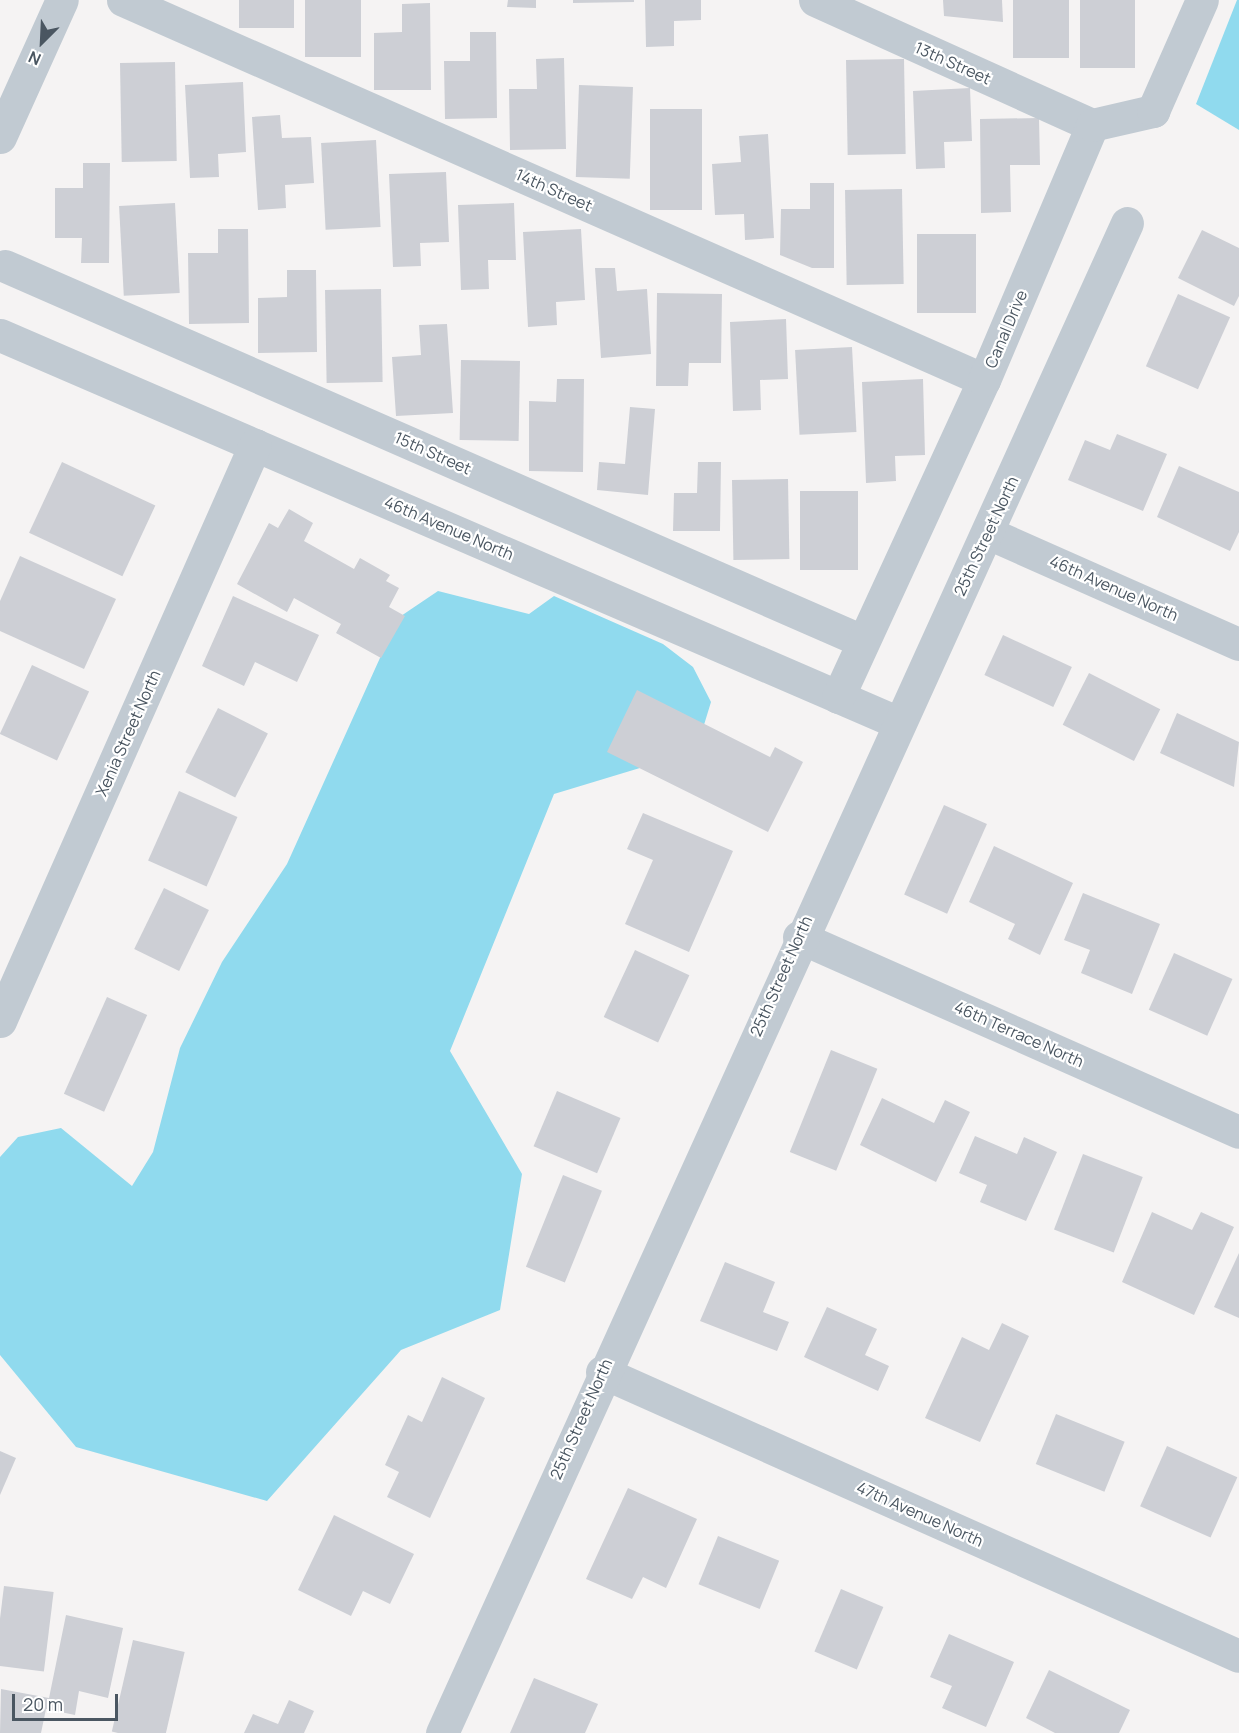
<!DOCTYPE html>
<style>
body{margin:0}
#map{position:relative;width:1239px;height:1733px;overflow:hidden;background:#f5f3f3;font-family:Manrope,sans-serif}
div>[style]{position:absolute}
.water>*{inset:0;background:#90daee}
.building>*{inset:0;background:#cdcfd5;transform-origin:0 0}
.minor>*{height:33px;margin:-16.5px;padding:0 16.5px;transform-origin:16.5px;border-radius:16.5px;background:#c1cad2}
span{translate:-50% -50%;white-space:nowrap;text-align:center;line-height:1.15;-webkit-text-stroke:4.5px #fff;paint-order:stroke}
.street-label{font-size:16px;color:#4a5661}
.north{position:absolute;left:12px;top:12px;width:60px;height:60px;-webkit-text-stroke:4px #fff;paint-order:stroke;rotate:204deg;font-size:16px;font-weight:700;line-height:24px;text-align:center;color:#4a5661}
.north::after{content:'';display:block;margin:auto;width:21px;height:27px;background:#4a5661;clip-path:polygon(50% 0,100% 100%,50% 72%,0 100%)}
.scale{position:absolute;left:12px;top:1694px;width:106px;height:27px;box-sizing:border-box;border:3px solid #4a5661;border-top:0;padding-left:8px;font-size:18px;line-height:21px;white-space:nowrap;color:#4a5661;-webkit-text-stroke:4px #fff;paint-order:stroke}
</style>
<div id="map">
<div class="water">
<i style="clip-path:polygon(1237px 0,1239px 0,1239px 130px,1196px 104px)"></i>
<i style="clip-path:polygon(438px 591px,529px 614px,554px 596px,663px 644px,693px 667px,711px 702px,696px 751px,554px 794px,450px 1051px,522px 1174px,500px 1310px,401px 1350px,267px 1501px,76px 1447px,0 1355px,0 1157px,18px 1137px,61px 1128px,132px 1186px,153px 1152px,180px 1048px,222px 962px,287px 864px,398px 618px)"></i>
</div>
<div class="building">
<i style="left:239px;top:0;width:55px;height:28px"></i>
<i style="left:305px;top:0;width:56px;height:57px"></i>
<i style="clip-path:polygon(508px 0,536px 0,536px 8px,507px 7px)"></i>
<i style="clip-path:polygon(573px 0,634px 0,634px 2px,573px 3px)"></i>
<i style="clip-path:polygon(645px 0,701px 0,701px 20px,674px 21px,674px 46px,646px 47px)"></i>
<i style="clip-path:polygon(943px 0,1002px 0,1003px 22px,944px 16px)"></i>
<i style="left:1013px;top:0;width:56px;height:58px"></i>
<i style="left:1080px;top:0;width:55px;height:68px"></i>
<i style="clip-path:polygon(430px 3px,431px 90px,374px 90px,374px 33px,402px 32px,402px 4px)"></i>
<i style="clip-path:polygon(470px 32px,496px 32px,497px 118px,445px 119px,444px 61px,470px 61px)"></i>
<i style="clip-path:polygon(564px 58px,566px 149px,510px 150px,509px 89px,537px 89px,536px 59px)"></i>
<i style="left:904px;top:59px;width:95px;height:58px;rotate:89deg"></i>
<i style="left:175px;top:62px;width:99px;height:55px;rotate:89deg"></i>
<i style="clip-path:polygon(243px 82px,246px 152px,218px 154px,219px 177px,190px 178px,185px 85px)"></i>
<i style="left:579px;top:85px;width:54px;height:92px;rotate:2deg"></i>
<i style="clip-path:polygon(970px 88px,972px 141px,944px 142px,945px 168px,916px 169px,913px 91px)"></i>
<i style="left:650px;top:109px;width:52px;height:101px"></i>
<i style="clip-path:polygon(280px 115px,282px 138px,311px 137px,314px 183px,285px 185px,286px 208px,258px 210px,252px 117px)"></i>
<i style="clip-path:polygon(1039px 118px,1040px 165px,1010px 165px,1011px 212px,981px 213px,980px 119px)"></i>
<i style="clip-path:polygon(768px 134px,774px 238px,745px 240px,744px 214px,715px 215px,712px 164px,741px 162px,739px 136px)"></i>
<i style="left:376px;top:140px;width:87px;height:55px;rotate:87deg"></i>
<i style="clip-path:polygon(83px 163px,110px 163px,109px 263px,81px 263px,82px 238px,55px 238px,55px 188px,83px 188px)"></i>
<i style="clip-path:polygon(446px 172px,449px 242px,420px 243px,421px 266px,393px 267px,389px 174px)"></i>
<i style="clip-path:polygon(810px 183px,834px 183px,834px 268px,812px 268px,780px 255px,781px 209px,810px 209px)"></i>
<i style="left:902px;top:189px;width:95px;height:57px;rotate:89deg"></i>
<i style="left:175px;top:203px;width:90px;height:56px;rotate:87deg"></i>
<i style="clip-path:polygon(514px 203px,516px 260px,488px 260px,489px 289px,461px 290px,458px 205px)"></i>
<i style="clip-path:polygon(218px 229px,248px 229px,249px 323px,189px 324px,188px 253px,218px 253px)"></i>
<i style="clip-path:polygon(581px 229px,585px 300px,556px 302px,557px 325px,528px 327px,523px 232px)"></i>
<i style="clip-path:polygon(1202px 230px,1239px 248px,1239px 296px,1234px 306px,1178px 278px)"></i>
<i style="left:976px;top:234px;width:79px;height:59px;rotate:90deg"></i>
<i style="clip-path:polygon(595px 268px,615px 268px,617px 291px,647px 289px,651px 354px,601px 358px)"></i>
<i style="clip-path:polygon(287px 270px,316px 270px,317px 352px,258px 353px,258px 298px,287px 297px)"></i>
<i style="left:381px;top:289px;width:93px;height:56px;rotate:89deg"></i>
<i style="clip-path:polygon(657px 293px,722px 294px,721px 363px,689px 363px,688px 386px,656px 386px)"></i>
<i style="left:1178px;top:294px;width:57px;height:79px;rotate:24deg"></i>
<i style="clip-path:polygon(786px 319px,788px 379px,760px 380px,761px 410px,733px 411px,730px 322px)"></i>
<i style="clip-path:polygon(447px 324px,453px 413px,396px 416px,392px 357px,421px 355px,419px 325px)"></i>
<i style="left:852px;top:347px;width:85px;height:57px;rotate:87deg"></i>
<i style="left:461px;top:360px;width:59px;height:80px;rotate:1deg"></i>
<i style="clip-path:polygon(557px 379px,584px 379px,583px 472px,529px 471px,529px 401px,556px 402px)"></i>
<i style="clip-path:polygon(923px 379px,925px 455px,895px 456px,896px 481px,866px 483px,862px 382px)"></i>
<i style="clip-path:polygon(630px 407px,655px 409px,648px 495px,597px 490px,599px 462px,625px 464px)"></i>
<i style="clip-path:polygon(1117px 434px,1167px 454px,1143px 511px,1068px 480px,1085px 440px,1110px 450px)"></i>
<i style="left:62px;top:462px;width:103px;height:78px;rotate:25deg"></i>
<i style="clip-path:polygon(698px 462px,721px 462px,720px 531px,673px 531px,674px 493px,697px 493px)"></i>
<i style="clip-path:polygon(1179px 466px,1239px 492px,1239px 532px,1230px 551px,1157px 517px)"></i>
<i style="left:788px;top:479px;width:80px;height:56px;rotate:89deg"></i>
<i style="left:800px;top:491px;width:58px;height:79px"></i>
<i style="clip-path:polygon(289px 509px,313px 523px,304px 541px,354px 569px,360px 558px,390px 575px,386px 581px,399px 588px,389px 607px,405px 616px,381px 658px,336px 633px,341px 624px,294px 598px,287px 612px,237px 584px,269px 523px,278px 528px)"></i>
<i style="clip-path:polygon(20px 556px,116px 599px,84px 669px,0 631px,0 601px)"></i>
<i style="clip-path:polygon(233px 596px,319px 635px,297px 682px,255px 662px,244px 686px,202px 666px)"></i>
<i style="left:1003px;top:635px;width:76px;height:44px;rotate:25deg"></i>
<i style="left:32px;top:665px;width:63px;height:76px;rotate:25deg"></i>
<i style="left:1089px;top:673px;width:80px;height:58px;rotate:27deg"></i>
<i style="clip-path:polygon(637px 690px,770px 757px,775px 747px,803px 762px,768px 832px,607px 752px)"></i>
<i style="left:218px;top:708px;width:56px;height:72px;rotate:27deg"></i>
<i style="clip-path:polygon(1177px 713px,1239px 742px,1234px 787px,1160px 753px)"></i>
<i style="left:179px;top:791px;width:64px;height:76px;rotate:24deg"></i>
<i style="left:944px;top:805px;width:47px;height:98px;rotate:24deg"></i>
<i style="clip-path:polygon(643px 813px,733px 851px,689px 952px,625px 924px,653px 860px,627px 849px)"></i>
<i style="clip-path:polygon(994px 846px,1073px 883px,1040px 955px,1008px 939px,1015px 924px,969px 902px)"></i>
<i style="left:164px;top:888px;width:50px;height:68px;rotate:26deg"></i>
<i style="clip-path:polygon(1083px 893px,1160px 924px,1132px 994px,1081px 973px,1090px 950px,1064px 940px)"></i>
<i style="left:635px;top:950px;width:60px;height:74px;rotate:25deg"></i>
<i style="left:1174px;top:953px;width:64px;height:62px;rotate:24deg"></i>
<i style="left:107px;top:997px;width:44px;height:106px;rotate:24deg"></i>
<i style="left:831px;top:1050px;width:50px;height:110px;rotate:22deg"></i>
<i style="left:557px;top:1091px;width:69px;height:60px;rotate:23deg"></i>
<i style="clip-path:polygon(882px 1098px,934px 1123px,945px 1100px,970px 1112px,936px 1182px,860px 1145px)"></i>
<i style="clip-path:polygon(975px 1136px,1017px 1154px,1024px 1137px,1057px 1152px,1026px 1221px,980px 1202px,987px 1185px,959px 1173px)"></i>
<i style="left:1083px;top:1154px;width:64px;height:81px;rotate:21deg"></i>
<i style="left:563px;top:1175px;width:42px;height:99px;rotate:22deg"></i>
<i style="clip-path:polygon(1152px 1212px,1192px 1230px,1201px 1212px,1234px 1227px,1194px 1315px,1122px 1282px)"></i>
<i style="clip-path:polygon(1239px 1253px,1239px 1318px,1214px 1307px)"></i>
<i style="clip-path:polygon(725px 1262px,775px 1282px,763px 1312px,789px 1322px,777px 1351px,700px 1321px)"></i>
<i style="clip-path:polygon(827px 1307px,877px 1329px,865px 1355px,889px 1366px,878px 1391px,804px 1357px)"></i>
<i style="clip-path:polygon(1002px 1323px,1029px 1336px,980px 1442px,925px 1418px,962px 1337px,989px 1350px)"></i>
<i style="clip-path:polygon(442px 1377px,485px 1398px,430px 1518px,387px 1497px,399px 1472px,385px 1465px,408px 1415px,422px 1422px)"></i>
<i style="left:1056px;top:1414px;width:74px;height:54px;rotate:22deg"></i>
<i style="left:1167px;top:1446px;width:77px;height:66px;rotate:24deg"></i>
<i style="clip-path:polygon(0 1451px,16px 1458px,0 1495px)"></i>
<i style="clip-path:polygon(628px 1488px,697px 1519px,666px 1588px,643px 1577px,632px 1599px,586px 1579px)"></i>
<i style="clip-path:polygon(334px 1515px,414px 1554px,390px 1604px,363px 1591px,351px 1616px,298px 1590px)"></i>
<i style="left:718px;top:1536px;width:66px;height:52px;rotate:22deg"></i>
<i style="left:4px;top:1586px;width:50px;height:80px;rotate:7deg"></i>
<i style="left:841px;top:1589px;width:46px;height:68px;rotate:23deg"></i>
<i style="clip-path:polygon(66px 1615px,123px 1628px,108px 1698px,79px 1691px,75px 1715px,46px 1709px,41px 1733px,0 1733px,1px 1689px,49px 1698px)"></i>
<i style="clip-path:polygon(949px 1634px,1014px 1662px,986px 1727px,942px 1708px,952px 1686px,930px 1677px)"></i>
<i style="left:133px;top:1640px;width:53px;height:94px;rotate:13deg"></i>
<i style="clip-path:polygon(1049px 1670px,1130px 1710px,1119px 1733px,1055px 1733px,1026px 1718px)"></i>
<i style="clip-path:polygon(534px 1678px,598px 1704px,585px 1733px,510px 1733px)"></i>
<i style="clip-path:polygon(289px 1700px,314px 1711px,304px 1733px,244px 1733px,253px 1714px,278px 1724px)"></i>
</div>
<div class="minor">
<i style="left:123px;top:0;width:941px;rotate:23.81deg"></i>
<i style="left:815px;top:0;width:304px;rotate:24.3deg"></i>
<i style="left:0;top:137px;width:150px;rotate:-65.7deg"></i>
<i style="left:5px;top:266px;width:933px;rotate:23.63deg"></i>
<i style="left:0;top:335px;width:977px;rotate:23.34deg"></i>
<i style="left:988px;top:533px;width:274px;rotate:23.9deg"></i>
<i style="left:838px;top:697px;width:349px;rotate:-65.3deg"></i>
<i style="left:984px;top:380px;width:277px;rotate:-67deg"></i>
<i style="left:1092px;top:125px;width:63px;rotate:-12.9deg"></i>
<i style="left:1153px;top:111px;width:121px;rotate:-66.2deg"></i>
<i style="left:799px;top:937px;width:481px;rotate:23.9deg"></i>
<i style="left:0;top:1021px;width:630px;rotate:-66.12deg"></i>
<i style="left:602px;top:1372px;width:697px;rotate:24.03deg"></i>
<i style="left:442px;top:1733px;width:1658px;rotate:-65.6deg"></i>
</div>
<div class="street-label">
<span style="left:953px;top:63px;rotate:24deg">13th Street</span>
<span style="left:554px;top:190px;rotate:24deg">14th Street</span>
<span style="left:1006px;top:329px;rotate:-67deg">Canal Drive</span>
<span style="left:433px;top:453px;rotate:24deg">15th Street</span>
<span style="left:449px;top:528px;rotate:23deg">46th Avenue North</span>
<span style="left:986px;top:536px;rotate:-65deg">25th Street North</span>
<span style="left:1114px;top:588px;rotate:24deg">46th Avenue North</span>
<span style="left:128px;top:733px;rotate:-66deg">Xenia Street North</span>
<span style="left:781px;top:976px;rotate:-66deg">25th Street North</span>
<span style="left:1019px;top:1034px;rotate:24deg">46th Terrace North</span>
<span style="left:581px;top:1419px;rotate:-66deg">25th Street North</span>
<span style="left:920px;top:1514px;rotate:24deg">47th Avenue North</span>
</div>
<div class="north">N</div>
<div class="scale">20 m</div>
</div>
